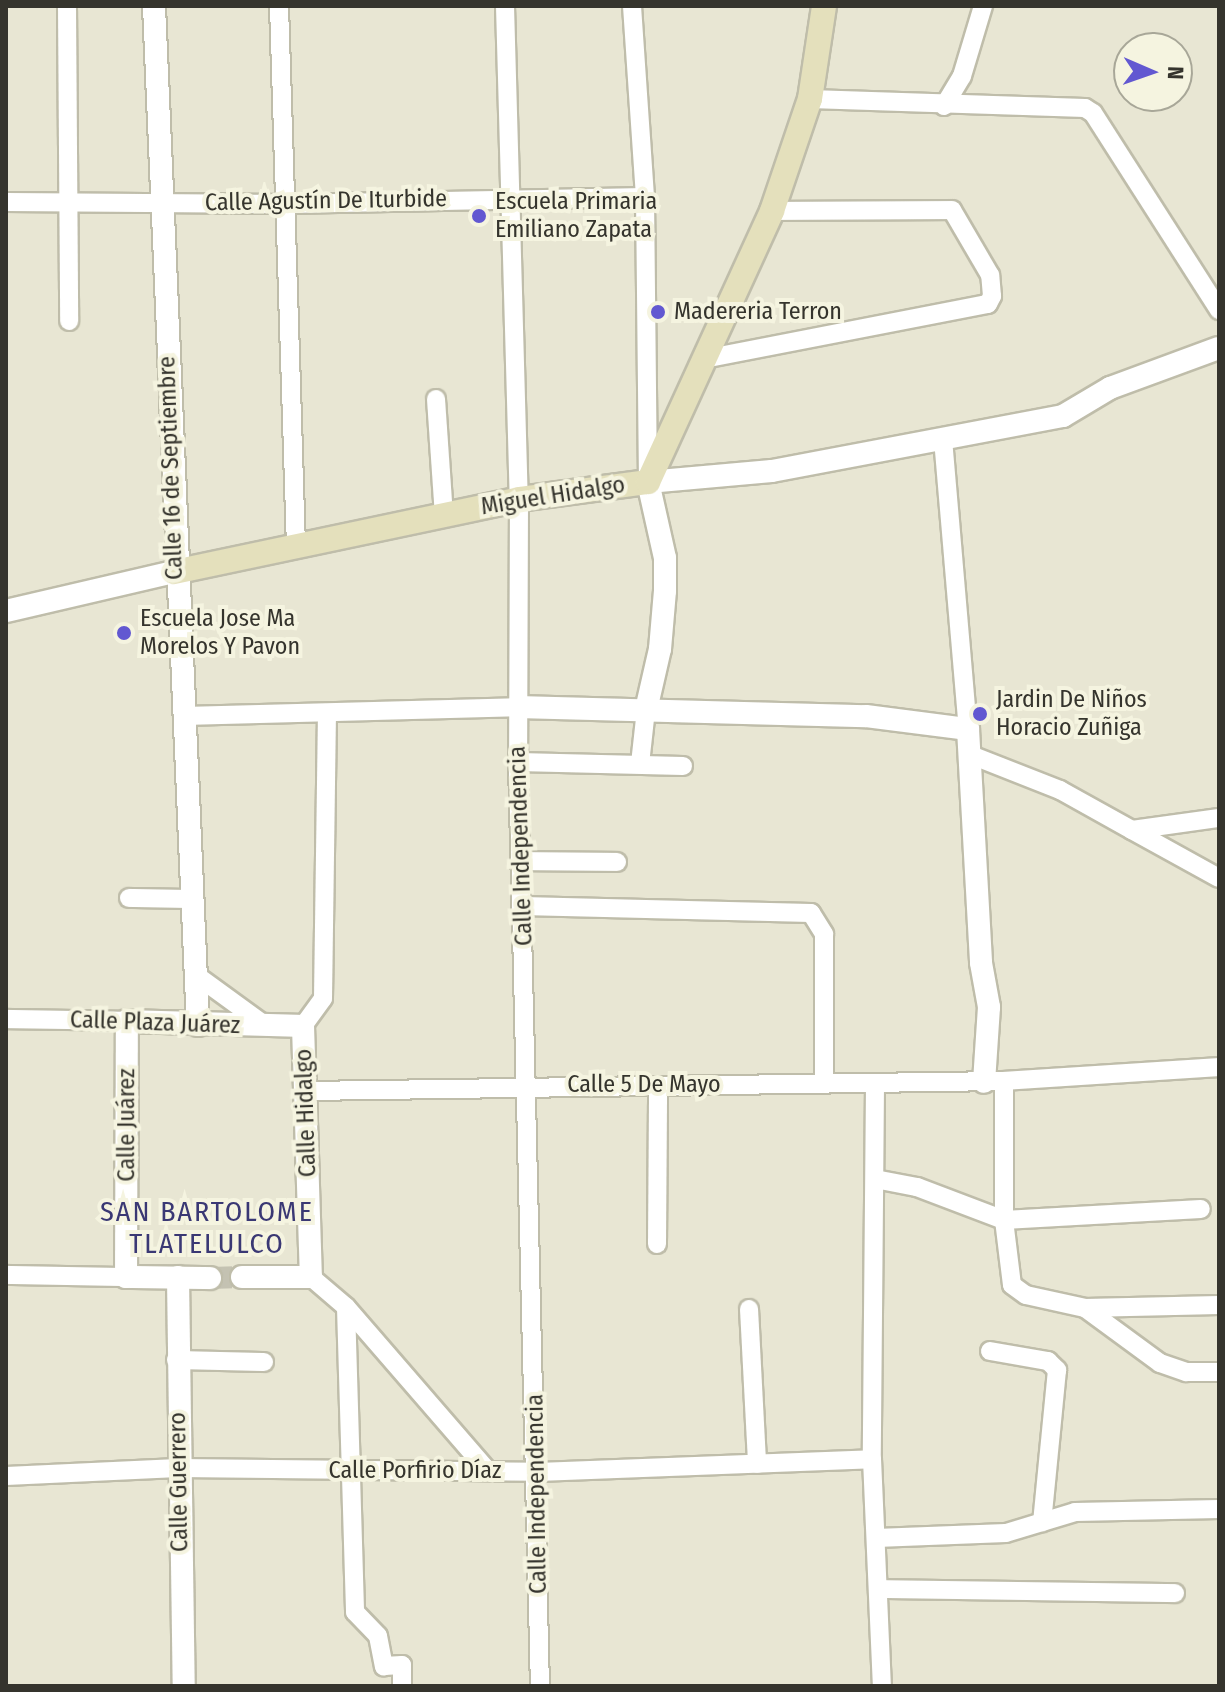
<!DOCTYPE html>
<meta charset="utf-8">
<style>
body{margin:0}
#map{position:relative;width:1225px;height:1692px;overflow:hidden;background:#e8e6d3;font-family:"Fira Sans Condensed",sans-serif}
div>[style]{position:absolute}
.tertiary-tunnel>*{height:22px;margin-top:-11px;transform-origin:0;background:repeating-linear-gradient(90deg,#c4c2b2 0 22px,transparent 0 33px)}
.roads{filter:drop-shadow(2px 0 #bfbdaa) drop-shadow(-2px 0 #bfbdaa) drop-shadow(0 2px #bfbdaa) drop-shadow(0 -2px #bfbdaa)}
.minor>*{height:18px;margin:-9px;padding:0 9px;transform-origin:9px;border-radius:9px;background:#fff}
.tertiary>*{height:22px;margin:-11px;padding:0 11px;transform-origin:11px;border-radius:11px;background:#fff}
.secondary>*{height:24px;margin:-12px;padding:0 12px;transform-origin:12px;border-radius:12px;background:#e4e0bc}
.dots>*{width:22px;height:22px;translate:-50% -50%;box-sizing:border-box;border:4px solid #f5f4e0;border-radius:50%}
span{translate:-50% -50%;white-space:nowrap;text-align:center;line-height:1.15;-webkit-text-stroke:8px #f5f4e0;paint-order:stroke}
.street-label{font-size:24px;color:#35342d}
.poi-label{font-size:24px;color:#35342d}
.left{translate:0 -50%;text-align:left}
.quarter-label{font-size:28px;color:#3a3874;letter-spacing:2px}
.frame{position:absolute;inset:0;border:8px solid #35342d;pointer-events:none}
.north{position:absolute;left:1113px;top:32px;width:80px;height:80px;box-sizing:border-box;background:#f5f4e0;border:2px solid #a8a798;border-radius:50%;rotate:92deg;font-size:22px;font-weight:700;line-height:32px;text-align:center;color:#35342d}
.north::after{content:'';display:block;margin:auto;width:28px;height:36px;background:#6258d1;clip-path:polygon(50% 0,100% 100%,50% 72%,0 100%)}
</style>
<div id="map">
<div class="tertiary-tunnel">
<i style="left:210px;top:1278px;width:32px;rotate:-2deg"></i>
</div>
<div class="roads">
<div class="minor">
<i style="left:67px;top:6px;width:315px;rotate:89.6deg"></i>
<i style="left:279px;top:6px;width:541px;rotate:88.2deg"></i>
<i style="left:505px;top:6px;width:493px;rotate:88.4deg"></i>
<i style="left:519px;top:499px;width:263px;rotate:90.2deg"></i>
<i style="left:518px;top:762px;width:924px;rotate:88.64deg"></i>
<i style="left:632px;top:6px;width:191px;rotate:86.1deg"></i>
<i style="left:645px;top:197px;width:282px;rotate:89.4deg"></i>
<i style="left:810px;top:99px;width:275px;rotate:1.9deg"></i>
<i style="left:1085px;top:108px;width:9px;rotate:32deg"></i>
<i style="left:1093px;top:113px;width:234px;rotate:57.4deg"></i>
<i style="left:944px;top:106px;width:35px;rotate:-59deg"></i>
<i style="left:962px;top:76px;width:73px;rotate:-73.3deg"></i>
<i style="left:6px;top:202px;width:280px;rotate:0.4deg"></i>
<i style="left:286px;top:204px;width:359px;rotate:-1.1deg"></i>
<i style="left:709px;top:358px;width:284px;rotate:-11deg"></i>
<i style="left:988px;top:304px;width:9px;rotate:-63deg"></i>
<i style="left:992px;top:296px;width:21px;rotate:-95deg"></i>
<i style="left:990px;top:275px;width:75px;rotate:-120.3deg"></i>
<i style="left:952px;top:210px;width:180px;rotate:179.7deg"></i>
<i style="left:436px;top:399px;width:116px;rotate:86.1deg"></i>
<i style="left:943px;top:439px;width:291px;rotate:85.1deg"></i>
<i style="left:183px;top:716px;width:334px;rotate:-1.5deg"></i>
<i style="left:971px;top:755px;width:96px;rotate:21.5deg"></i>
<i style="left:1060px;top:790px;width:82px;rotate:29.1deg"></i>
<i style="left:1132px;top:830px;width:88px;rotate:-7.9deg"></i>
<i style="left:518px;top:762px;width:165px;rotate:1.4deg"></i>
<i style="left:640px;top:764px;width:54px;rotate:-83.7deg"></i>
<i style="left:1132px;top:830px;width:99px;rotate:28.9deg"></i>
<i style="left:520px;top:861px;width:97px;rotate:0.6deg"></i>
<i style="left:129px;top:898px;width:65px;rotate:0.9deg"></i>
<i style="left:522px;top:906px;width:289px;rotate:1.4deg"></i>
<i style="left:811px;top:913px;width:25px;rotate:58deg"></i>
<i style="left:824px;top:934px;width:150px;rotate:90deg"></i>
<i style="left:200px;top:978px;width:82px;rotate:36deg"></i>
<i style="left:6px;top:1019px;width:121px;rotate:0.9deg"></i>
<i style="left:303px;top:1026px;width:34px;rotate:-54deg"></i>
<i style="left:323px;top:998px;width:285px;rotate:-89.2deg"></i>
<i style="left:1004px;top:1081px;width:139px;rotate:90deg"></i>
<i style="left:1004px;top:1220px;width:65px;rotate:83deg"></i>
<i style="left:1012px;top:1285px;width:17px;rotate:36deg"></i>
<i style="left:1026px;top:1295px;width:60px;rotate:12.4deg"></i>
<i style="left:1085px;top:1308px;width:93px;rotate:36.3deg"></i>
<i style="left:1160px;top:1363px;width:28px;rotate:19deg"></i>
<i style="left:1186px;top:1372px;width:33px"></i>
<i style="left:875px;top:1085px;width:374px;rotate:90.5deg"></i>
<i style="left:872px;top:1459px;width:227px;rotate:87.5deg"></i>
<i style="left:305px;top:1091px;width:699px;rotate:-0.82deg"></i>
<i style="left:1004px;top:1081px;width:215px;rotate:-3.7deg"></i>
<i style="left:875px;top:1179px;width:43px;rotate:10.8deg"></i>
<i style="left:917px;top:1187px;width:93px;rotate:20.8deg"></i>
<i style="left:1004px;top:1220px;width:197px;rotate:-3.2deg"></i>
<i style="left:657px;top:1244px;width:158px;rotate:-89.6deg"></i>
<i style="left:6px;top:1275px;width:120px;rotate:1deg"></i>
<i style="left:311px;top:1277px;width:46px;rotate:40.6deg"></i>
<i style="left:346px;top:1307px;width:217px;rotate:49.1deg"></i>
<i style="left:346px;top:1307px;width:305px;rotate:88.3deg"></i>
<i style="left:355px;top:1612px;width:33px;rotate:46deg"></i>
<i style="left:378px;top:1636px;width:31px;rotate:79deg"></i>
<i style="left:384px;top:1666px;width:18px;rotate:-3deg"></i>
<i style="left:402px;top:1665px;width:21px;rotate:90deg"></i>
<i style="left:1085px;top:1308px;width:134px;rotate:-1.3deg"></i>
<i style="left:749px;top:1309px;width:155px;rotate:87deg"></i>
<i style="left:990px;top:1351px;width:59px;rotate:9.8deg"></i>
<i style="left:1048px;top:1361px;width:13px;rotate:45deg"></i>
<i style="left:1057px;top:1370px;width:153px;rotate:95.6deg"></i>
<i style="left:176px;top:1360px;width:88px;rotate:1.3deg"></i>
<i style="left:6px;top:1476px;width:172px;rotate:-2.7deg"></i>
<i style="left:178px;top:1468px;width:360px;rotate:0.6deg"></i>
<i style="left:538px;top:1472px;width:334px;rotate:-2.2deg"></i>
<i style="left:876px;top:1538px;width:130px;rotate:-2.2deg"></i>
<i style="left:1006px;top:1533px;width:72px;rotate:-16.9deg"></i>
<i style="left:1075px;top:1512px;width:144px;rotate:-1.2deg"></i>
<i style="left:878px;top:1589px;width:297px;rotate:0.8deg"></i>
</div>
<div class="tertiary">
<i style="left:154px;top:6px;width:1020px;rotate:87.53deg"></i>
<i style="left:6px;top:611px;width:172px;rotate:-13.1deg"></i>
<i style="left:517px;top:707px;width:349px;rotate:1.5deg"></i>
<i style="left:866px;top:716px;width:103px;rotate:7.3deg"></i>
<i style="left:968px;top:729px;width:234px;rotate:86.8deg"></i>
<i style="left:981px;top:963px;width:45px;rotate:79.7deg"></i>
<i style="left:989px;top:1007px;width:75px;rotate:93.8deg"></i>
<i style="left:646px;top:710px;width:63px;rotate:-77.1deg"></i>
<i style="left:660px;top:649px;width:58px;rotate:-85.1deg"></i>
<i style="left:665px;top:591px;width:33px;rotate:-90deg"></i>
<i style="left:665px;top:558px;width:78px;rotate:-102.6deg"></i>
<i style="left:648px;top:482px;width:124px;rotate:-5.1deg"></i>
<i style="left:772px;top:471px;width:296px;rotate:-10.7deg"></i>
<i style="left:1063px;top:416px;width:55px;rotate:-30.8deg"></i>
<i style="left:1110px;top:388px;width:116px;rotate:-20.2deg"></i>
<i style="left:178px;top:1277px;width:409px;rotate:89.2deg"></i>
<i style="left:210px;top:1278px;width:84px;rotate:-179.3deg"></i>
<i style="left:126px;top:1277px;width:256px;rotate:-89.8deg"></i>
<i style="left:127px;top:1021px;width:176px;rotate:1.6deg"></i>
<i style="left:303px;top:1026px;width:251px;rotate:88.2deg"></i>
<i style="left:311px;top:1277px;width:69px;rotate:180deg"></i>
</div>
<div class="secondary">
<i style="left:174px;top:572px;width:353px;rotate:-11.9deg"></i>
<i style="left:519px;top:499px;width:130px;rotate:-7.5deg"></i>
<i style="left:648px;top:482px;width:298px;rotate:-65.4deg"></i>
<i style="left:772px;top:211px;width:118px;rotate:-71.3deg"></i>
<i style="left:810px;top:99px;width:94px;rotate:-81.4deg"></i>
</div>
</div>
<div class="dots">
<i style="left:479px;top:216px;background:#6258d1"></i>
<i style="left:658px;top:312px;background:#6258d1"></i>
<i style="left:124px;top:633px;background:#6258d1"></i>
<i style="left:980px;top:714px;background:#6258d1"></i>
</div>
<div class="street-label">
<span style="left:326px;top:201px;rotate:-1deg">Calle Agustín De Iturbide</span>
<span style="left:171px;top:468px;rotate:-92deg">Calle 16 de Septiembre</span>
<span style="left:553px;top:496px;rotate:-9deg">Miguel Hidalgo</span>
<span style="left:521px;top:846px;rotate:-92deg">Calle Independencia</span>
<span style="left:155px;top:1023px;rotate:2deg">Calle Plaza Juárez</span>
<span style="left:644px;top:1085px">Calle 5 De Mayo</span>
<span style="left:306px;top:1113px;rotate:-92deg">Calle Hidalgo</span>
<span style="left:127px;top:1125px;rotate:-90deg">Calle Juárez</span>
<span style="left:415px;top:1471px">Calle Porfirio Díaz</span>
<span style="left:179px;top:1482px;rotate:-91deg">Calle Guerrero</span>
<span style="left:537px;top:1494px;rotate:-91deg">Calle Independencia</span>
</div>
<div class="poi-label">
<span class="left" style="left:495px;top:216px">Escuela Primaria<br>Emiliano Zapata</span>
<span class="left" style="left:674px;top:312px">Madereria Terron</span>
<span class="left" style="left:140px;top:633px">Escuela Jose Ma<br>Morelos Y Pavon</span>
<span class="left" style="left:996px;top:714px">Jardin De Niños<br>Horacio Zuñiga</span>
</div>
<div class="quarter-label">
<span style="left:207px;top:1228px">SAN BARTOLOME<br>TLATELULCO</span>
</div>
<div class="frame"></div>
<div class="north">N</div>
</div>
